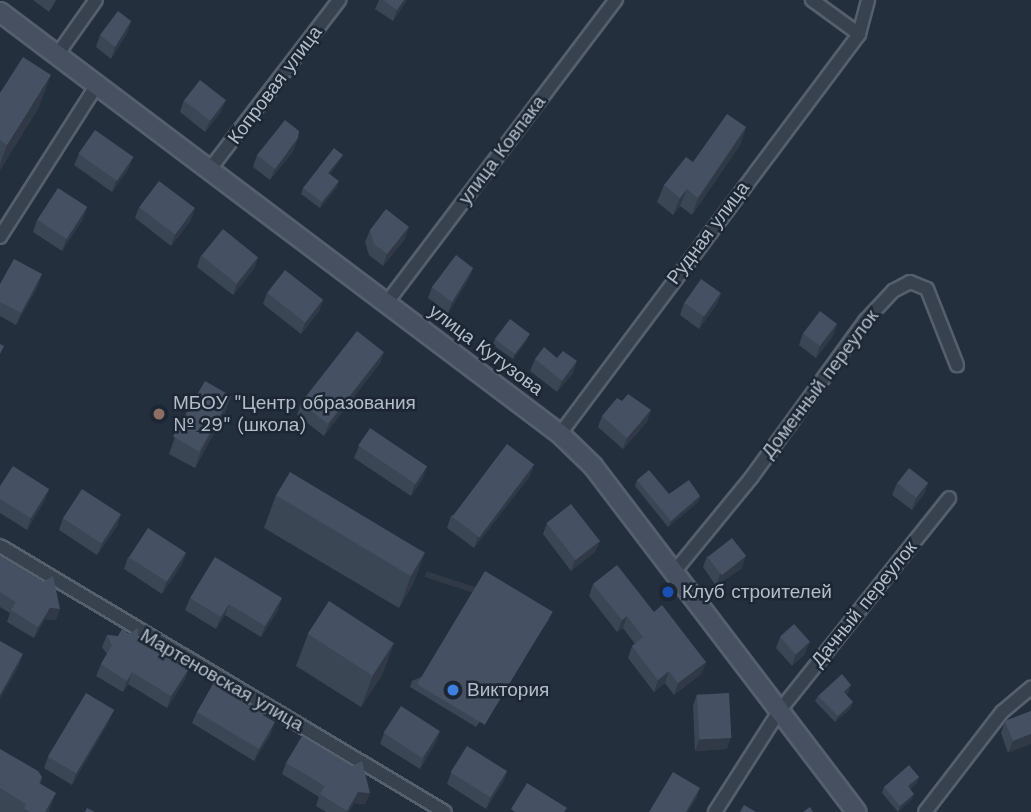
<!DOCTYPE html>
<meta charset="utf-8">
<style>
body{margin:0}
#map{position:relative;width:1031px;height:812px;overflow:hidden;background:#242f3e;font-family:"Work Sans",sans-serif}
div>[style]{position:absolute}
.roads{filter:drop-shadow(2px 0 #565f6c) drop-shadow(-2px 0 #565f6c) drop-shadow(0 2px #565f6c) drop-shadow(0 -2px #565f6c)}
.street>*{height:12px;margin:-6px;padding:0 6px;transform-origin:6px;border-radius:6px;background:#38414e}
.secondary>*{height:18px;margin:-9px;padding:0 9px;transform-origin:9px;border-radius:9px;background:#465061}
.wall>*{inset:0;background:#3b4654}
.shaded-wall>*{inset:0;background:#303945;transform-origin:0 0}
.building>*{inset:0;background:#455162;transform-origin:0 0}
.dots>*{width:19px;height:19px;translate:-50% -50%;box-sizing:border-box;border:4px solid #1d2633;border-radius:50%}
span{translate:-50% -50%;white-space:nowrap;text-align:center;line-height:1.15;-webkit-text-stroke:5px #1d2633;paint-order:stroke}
.street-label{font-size:19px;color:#b4bcc9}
.poi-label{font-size:19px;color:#b4bcc9}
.left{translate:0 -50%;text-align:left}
</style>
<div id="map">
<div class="roads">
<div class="street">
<i style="left:812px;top:0;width:58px;rotate:35.9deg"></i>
<i style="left:57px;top:55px;width:67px;rotate:-54.7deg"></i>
<i style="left:210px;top:169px;width:213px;rotate:-52.6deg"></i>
<i style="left:0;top:237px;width:180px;rotate:-57.5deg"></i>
<i style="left:388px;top:301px;width:378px;rotate:-52.9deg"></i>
<i style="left:560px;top:434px;width:499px;rotate:-53.2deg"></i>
<i style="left:859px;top:34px;width:35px;rotate:-75deg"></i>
<i style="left:0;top:546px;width:518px;rotate:30.87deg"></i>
<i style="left:674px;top:572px;width:122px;rotate:-50.7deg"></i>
<i style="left:751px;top:478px;width:195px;rotate:-54deg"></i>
<i style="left:866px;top:320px;width:40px;rotate:-47deg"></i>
<i style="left:893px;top:291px;width:19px;rotate:-28deg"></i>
<i style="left:910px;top:282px;width:18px;rotate:22deg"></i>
<i style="left:927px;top:289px;width:82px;rotate:68.5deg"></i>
<i style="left:715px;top:812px;width:121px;rotate:-57.5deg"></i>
<i style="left:780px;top:710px;width:271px;rotate:-51.4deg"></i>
<i style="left:925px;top:812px;width:126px;rotate:-52.4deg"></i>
<i style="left:1002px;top:712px;width:38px;rotate:-40deg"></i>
</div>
<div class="secondary">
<i style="left:0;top:12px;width:701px;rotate:37deg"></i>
<i style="left:560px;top:434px;width:46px;rotate:44.1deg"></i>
<i style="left:593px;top:466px;width:435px;rotate:52.7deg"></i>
</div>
</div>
<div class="wall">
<i style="clip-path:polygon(33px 0,56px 0,49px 12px)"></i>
<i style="clip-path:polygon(379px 0,407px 0,393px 21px,375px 9px)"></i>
<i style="clip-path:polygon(131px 21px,127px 33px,111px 59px,96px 47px,100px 35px)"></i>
<i style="clip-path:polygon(0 93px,39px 107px,0 170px)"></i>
<i style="clip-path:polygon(184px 100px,221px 112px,205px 132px,180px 112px)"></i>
<i style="clip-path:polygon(746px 127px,740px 145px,692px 215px,680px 206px,673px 215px,657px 202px,664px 185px,693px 162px)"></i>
<i style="clip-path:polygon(294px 150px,270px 180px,253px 167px,257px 155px)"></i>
<i style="clip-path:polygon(79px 154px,129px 168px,112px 192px,74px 165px)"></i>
<i style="clip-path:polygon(340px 160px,330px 174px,337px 187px,320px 208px,301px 194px,303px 188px)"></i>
<i style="clip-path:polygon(139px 207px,191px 220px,171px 246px,135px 218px)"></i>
<i style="clip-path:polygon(83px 219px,62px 251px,33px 232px,37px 220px)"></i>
<i style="clip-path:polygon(370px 230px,405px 239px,383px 266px,369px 255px,365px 242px)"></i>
<i style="clip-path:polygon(201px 255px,258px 257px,254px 269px,233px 295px,197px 267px)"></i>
<i style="clip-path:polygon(473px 268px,468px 280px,448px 313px,428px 298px,432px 287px)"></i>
<i style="clip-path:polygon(0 284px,38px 286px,16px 325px,0 316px)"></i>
<i style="clip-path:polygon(267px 293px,323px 300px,319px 311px,301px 334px,263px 304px)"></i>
<i style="clip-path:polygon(721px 293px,717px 304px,699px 329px,680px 315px,684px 303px)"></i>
<i style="clip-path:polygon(837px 324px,833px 336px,816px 358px,799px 345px,803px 333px)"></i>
<i style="clip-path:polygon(495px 339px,527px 340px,513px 359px,493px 345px)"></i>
<i style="clip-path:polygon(384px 352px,380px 363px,324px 436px,297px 415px,301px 403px)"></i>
<i style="clip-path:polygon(535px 359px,573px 373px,557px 392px,530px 371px)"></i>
<i style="clip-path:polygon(231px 396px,225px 413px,195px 468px,169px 454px,175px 437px)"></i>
<i style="clip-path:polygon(602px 416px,647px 422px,623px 449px,598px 427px)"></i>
<i style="clip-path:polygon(359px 446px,423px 478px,411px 496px,354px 458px)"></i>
<i style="clip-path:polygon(530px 476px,474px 548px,447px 528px,451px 516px)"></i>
<i style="clip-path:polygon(637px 480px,669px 494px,700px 496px,698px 502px,668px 527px,635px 486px)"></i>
<i style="clip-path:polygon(897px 483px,928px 483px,924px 494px,912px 510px,892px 495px)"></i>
<i style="clip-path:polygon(0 486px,49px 489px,45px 500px,27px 530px,0 513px)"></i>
<i style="clip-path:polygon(276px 495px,425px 552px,413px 584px,399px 608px,264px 528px)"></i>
<i style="clip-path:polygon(121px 514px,117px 526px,97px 555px,59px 530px,63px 518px)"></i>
<i style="clip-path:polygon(547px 523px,600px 541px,595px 552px,571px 571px,543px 534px)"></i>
<i style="clip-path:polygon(186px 553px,182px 564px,162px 594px,124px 569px,128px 557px)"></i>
<i style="clip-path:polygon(0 556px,56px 620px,45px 619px,34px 638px,7px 622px,10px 613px,0 607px)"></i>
<i style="clip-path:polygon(707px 556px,742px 568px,716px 586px,703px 567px)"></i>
<i style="clip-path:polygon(593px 584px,654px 612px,706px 662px,701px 674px,674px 695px,665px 683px,654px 692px,628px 658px,632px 646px,635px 644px,623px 628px,617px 632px,589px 596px)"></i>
<i style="clip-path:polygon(190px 598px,278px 610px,261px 637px,225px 615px,216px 629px,185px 610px)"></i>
<i style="clip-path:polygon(550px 618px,476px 727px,410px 687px,412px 681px)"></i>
<i style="clip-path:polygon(308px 634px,394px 643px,382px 675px,361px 707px,296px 666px)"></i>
<i style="clip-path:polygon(107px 635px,138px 639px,188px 670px,184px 681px,167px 708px,128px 684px,123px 692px,96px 676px,101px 664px,107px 654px,102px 647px)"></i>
<i style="clip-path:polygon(780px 637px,805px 654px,792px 666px,776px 648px)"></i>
<i style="clip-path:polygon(849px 691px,846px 694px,851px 708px,835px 722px,815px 701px,818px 696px)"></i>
<i style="clip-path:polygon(697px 694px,727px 749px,695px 751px,693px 706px)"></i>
<i style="clip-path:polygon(235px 697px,263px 715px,271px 734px,254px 761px,192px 723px,197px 712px)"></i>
<i style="clip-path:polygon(1031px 711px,1008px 753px,1001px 733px,1005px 721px)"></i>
<i style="clip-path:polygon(109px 721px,72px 785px,44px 768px,48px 757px)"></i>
<i style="clip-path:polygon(440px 731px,436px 742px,420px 769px,380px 744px,384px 733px)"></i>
<i style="clip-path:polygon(0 749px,42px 777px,40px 784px,49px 812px,0 812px)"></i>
<i style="clip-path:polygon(286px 763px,370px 793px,365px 804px,354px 803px,349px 812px,326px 812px,316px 806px,319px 797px,282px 774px)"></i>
<i style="clip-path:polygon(507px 771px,503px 782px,486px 809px,447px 784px,451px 773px)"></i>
<i style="clip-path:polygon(919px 777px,917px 783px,910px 789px,912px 799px,898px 812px,882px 793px,884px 787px)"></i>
</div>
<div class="shaded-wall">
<i style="clip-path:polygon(404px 0,407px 0,393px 21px,397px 10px)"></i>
<i style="clip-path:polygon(131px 21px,127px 33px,111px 59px,115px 47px)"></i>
<i style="clip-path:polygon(51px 75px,39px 107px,0 170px,0 164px,7px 145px)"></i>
<i style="clip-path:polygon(226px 100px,221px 112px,205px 132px,210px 121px)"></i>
<i style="clip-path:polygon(746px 127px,740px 145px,692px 215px,698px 198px)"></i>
<i style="clip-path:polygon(298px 138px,294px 150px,270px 180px,275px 169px)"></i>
<i style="clip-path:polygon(343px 155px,340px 160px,326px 179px,328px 173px)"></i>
<i style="clip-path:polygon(133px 157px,129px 168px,112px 192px,116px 181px)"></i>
<i style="clip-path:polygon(339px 181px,337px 187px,320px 208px,322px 202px)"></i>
<i style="clip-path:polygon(687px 189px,680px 206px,673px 215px,680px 198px)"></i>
<i style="clip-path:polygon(87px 207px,83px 219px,62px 251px,66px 239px)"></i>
<i style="clip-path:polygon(195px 208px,191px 220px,171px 246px,175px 235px)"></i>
<i style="clip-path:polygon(409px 227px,405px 239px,383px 266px,387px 254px)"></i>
<i style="clip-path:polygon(258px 257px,254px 269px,233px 295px,237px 284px)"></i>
<i style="clip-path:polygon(473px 268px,468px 280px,448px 313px,452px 302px)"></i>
<i style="clip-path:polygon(42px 274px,38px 286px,16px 325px,21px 313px)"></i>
<i style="clip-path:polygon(721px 293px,717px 304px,699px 329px,703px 317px)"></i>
<i style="clip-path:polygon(323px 300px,319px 311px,301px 334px,305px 323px)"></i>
<i style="clip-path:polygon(837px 324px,833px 336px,816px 358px,820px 346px)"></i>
<i style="clip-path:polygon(530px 334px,527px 340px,513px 359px,515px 353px)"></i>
<i style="clip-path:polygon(384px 352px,380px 363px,324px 436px,329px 424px)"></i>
<i style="clip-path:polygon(577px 361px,573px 373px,557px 392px,562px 381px)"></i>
<i style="clip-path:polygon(231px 396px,225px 413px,195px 468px,201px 451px)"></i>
<i style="clip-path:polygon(651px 410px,647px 422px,623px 449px,627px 438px)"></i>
<i style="clip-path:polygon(534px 464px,530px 476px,474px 548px,478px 537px)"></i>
<i style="clip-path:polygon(427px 467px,423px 478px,411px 496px,415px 484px)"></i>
<i style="clip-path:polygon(928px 483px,924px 494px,912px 510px,916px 498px)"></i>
<i style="clip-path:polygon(49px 489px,45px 500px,27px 530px,31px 518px)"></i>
<i style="clip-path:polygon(700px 496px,698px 502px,668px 527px,671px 521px)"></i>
<i style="clip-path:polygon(121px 514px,117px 526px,97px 555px,102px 544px)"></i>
<i style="clip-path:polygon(600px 541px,595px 552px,571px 571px,575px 560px)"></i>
<i style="clip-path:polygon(425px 552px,413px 584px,399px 608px,411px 576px)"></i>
<i style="clip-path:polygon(186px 553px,182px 564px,162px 594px,166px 582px)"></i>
<i style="clip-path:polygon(746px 556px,742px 568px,716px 586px,720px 574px)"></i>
<i style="clip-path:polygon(282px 598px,278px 610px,261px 637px,265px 626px)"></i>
<i style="clip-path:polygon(229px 604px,225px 615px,216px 629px,221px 617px)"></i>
<i style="clip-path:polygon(50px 608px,60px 609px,56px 620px,45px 619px,34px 638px,38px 627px)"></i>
<i style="left:552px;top:612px;width:6px;height:132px;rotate:108deg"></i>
<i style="clip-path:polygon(627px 616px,623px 628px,617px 632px,622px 620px)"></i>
<i style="clip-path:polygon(810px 642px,805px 654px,792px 666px,796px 654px)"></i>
<i style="clip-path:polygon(394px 643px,382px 675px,361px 707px,373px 675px)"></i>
<i style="clip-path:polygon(23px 654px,19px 666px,0 699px,0 695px)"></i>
<i style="clip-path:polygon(706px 662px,701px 674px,674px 695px,678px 683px)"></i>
<i style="clip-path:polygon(188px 670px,184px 681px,167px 708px,171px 696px)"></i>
<i style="clip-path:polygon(669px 671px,665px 683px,654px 692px,658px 680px)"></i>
<i style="clip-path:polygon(132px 672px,128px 684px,123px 692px,127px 681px)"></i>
<i style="clip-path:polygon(851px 685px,849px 691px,842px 698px,844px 692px)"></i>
<i style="clip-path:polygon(853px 702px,851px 708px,835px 722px,838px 716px)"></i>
<i style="clip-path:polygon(114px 710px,109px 721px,72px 785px,76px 773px)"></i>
<i style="clip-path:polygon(275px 722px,271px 734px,254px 761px,259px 749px)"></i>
<i style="clip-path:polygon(440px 731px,436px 742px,420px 769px,424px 757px)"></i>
<i style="clip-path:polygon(1031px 734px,1031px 744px,1008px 753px,1013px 741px)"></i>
<i style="clip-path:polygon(731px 738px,727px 749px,695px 751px,699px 739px)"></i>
<i style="clip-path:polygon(507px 771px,503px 782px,486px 809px,491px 797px)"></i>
<i style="clip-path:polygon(919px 777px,917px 783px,906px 792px,908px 786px)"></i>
<i style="clip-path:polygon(700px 788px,696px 799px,688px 812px,686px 812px)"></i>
<i style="clip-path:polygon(358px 792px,370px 793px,365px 804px,354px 803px,349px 812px,346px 812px)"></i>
<i style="clip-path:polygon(56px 793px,49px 812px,45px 812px)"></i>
<i style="clip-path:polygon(914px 794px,912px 799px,898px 812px,900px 806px)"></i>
</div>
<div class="building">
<i style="clip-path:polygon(383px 0,404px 0,397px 10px)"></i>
<i style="clip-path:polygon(118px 11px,131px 21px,115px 47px,100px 35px)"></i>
<i style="clip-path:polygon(23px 57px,51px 75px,7px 145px,0 140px,0 93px)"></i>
<i style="left:200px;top:80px;width:33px;height:26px;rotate:38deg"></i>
<i style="clip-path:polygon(727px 114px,746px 127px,698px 198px,687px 189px,680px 198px,664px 185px,686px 157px,693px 162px)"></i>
<i style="clip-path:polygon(285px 120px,299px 131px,298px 138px,275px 169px,257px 155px)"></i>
<i style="left:95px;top:130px;width:47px;height:29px;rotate:35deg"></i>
<i style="clip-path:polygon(334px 148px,343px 155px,328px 173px,339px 181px,322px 202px,303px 188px)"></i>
<i style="left:159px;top:181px;width:45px;height:33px;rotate:37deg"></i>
<i style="left:58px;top:188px;width:35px;height:38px;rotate:33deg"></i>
<i style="clip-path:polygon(386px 209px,409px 227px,387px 254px,374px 244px,370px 230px)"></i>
<i style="left:223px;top:229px;width:45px;height:34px;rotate:39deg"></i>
<i style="clip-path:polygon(456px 255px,473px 268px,452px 302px,432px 287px)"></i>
<i style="clip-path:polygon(14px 259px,42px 274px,21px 313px,0 302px,0 284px)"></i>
<i style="left:285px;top:270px;width:48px;height:29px;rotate:38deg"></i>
<i style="left:701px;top:279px;width:24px;height:29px;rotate:35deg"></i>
<i style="left:820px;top:311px;width:21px;height:28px;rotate:37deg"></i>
<i style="left:510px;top:319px;width:25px;height:25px;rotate:37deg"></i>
<i style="left:357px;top:331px;width:34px;height:91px;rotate:38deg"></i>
<i style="clip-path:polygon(0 344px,4px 346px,0 354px)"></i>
<i style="clip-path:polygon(544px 347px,557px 358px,563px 351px,577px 361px,562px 381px,535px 359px)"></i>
<i style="left:205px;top:381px;width:30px;height:64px;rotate:30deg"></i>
<i style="clip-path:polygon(628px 394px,651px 410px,627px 438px,602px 416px,617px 398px,622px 401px)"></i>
<i style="left:370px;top:428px;width:69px;height:21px;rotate:34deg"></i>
<i style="left:507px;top:444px;width:34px;height:91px;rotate:37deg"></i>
<i style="clip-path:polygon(13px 466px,49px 489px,31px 518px,0 499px,0 486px)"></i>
<i style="left:909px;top:468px;width:24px;height:19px;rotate:38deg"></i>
<i style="clip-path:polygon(649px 470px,669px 494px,689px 480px,700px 496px,671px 521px,637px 480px)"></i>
<i style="left:290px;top:472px;width:157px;height:27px;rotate:31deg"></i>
<i style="left:82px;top:489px;width:46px;height:35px;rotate:33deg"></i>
<i style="left:571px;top:504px;width:47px;height:31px;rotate:52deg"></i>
<i style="left:148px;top:528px;width:45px;height:35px;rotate:33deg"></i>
<i style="left:732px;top:538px;width:23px;height:31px;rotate:52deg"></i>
<i style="clip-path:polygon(0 556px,43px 582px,53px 576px,60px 609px,50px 608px,38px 627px,11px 610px,16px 602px,0 592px)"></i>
<i style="clip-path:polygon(215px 557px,282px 598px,265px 626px,229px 604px,221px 617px,190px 598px)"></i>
<i style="clip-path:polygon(617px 565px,654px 612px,662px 605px,706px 662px,678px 683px,669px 671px,658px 680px,632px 646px,643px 637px,627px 616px,622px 620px,593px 584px)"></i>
<i style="left:485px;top:571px;width:79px;height:132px;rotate:31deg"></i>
<i style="left:329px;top:601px;width:77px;height:39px;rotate:33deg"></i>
<i style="left:794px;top:624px;width:24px;height:19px;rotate:48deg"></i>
<i style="clip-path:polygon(138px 628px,138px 639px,188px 670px,171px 696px,132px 672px,127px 681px,101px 664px,112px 645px,107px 635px,118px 636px,122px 629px,129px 634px)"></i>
<i style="clip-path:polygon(0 641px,23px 654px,0 695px)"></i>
<i style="clip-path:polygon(842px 674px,851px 685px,844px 692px,853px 702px,838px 716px,818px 696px)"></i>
<i style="clip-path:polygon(213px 684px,227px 692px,236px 686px,235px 697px,254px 709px,263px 703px,263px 715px,275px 722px,259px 749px,197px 712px)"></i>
<i style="left:86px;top:693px;width:33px;height:74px;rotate:31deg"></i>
<i style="left:729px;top:693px;width:45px;height:32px;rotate:87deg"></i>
<i style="left:401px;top:706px;width:46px;height:32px;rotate:33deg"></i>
<i style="clip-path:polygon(1031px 711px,1031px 734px,1013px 741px,1005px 721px)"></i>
<i style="clip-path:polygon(302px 736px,352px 766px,362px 761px,370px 793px,358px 792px,347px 811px,320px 794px,325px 786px,286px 763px)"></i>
<i style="left:467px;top:746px;width:47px;height:31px;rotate:32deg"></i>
<i style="clip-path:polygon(0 749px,38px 771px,42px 777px,39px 783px,56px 793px,45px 812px,30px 812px,24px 808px,26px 804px,0 788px)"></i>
<i style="clip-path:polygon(909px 765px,919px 777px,908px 786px,914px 794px,900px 806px,884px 787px)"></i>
<i style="clip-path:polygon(673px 772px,700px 788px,686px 812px,649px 812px)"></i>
<i style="clip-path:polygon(527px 783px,567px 808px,564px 812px,515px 812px,511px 809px)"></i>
<i style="clip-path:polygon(744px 805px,756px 812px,740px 812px)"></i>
<i style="clip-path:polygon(810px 807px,813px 812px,803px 812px)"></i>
<i style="clip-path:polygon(87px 808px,95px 812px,85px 812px)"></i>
</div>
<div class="dots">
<i style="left:159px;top:414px;background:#8d6e63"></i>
<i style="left:668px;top:592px;background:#1a4fb4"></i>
<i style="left:453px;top:690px;background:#3f7fe0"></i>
</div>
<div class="street-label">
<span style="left:275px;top:85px;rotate:-53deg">Копровая улица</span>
<span style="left:502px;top:150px;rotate:-53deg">улица Ковпака</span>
<span style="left:708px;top:233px;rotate:-53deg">Рудная улица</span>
<span style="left:486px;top:350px;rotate:37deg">улица Кутузова</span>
<span style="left:820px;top:384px;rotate:-53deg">Доменный переулок</span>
<span style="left:864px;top:604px;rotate:-51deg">Дачный переулок</span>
<span style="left:222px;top:680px;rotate:30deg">Мартеновская улица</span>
</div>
<div class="poi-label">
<span class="left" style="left:173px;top:414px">МБОУ "Центр образования<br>№ 29" (школа)</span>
<span class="left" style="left:682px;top:592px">Клуб строителей</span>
<span class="left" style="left:467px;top:690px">Виктория</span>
</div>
</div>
